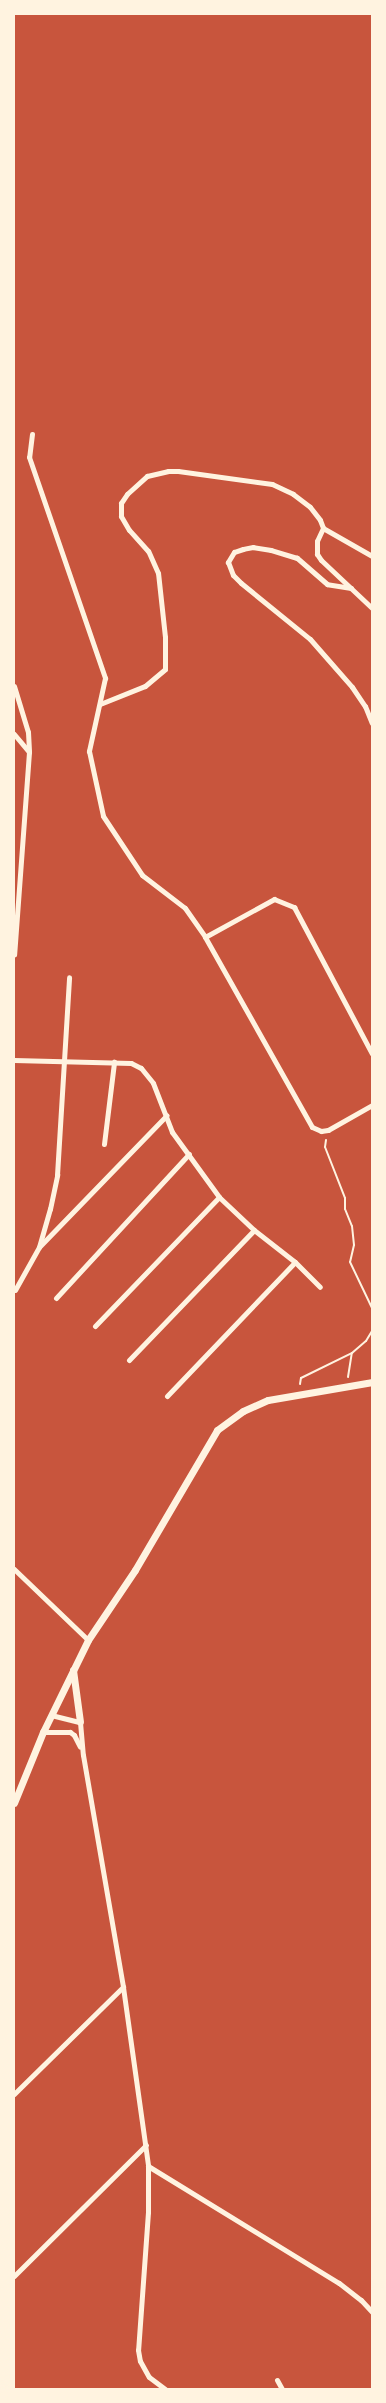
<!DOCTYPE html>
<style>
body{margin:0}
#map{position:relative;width:386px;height:2403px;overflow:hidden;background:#c8553d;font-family:"Fira Sans",sans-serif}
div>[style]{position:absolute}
.path>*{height:2px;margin:-1px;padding:0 1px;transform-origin:1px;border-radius:1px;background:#fff3e0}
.minor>*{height:5px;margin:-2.5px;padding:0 2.5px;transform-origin:2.5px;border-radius:2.5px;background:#fff3e0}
.tertiary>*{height:7px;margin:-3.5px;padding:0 3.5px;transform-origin:3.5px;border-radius:3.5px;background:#fff3e0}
span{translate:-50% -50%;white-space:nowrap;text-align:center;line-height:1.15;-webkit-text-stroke:4px #fff3e0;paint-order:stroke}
.frame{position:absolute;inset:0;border:15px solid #fff3e0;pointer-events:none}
</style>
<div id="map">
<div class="path">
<i style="left:326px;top:1140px;width:7px;rotate:98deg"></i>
<i style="left:325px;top:1147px;width:55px;rotate:68.6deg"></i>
<i style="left:345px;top:1198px;width:11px;rotate:90deg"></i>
<i style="left:345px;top:1209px;width:18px;rotate:68deg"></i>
<i style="left:352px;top:1226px;width:19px;rotate:84deg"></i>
<i style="left:354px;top:1245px;width:17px;rotate:103deg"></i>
<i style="left:350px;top:1262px;width:51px;rotate:64.4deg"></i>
<i style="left:348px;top:1377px;width:24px;rotate:-81deg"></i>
<i style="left:352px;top:1353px;width:18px;rotate:-41deg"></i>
<i style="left:366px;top:1341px;width:12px;rotate:-59deg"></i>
<i style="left:300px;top:1384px;width:6px;rotate:-81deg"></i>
<i style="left:301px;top:1378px;width:57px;rotate:-26.1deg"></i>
</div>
<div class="minor">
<i style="left:32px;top:434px;width:23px;rotate:97deg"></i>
<i style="left:29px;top:457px;width:234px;rotate:71deg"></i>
<i style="left:105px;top:678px;width:75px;rotate:102.4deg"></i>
<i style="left:89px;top:751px;width:66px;rotate:77.8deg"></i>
<i style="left:103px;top:816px;width:71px;rotate:56.5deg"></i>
<i style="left:142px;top:875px;width:54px;rotate:37.5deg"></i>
<i style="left:185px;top:908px;width:35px;rotate:55deg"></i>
<i style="left:205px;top:937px;width:218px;rotate:60.6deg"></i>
<i style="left:312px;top:1127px;width:10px;rotate:24deg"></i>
<i style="left:321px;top:1131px;width:7px;rotate:-8deg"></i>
<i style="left:328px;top:1130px;width:51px;rotate:-29.6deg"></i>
<i style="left:372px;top:556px;width:56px;rotate:-150.3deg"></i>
<i style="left:323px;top:528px;width:14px;rotate:115deg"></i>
<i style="left:317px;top:541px;width:13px;rotate:90deg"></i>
<i style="left:317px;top:554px;width:7px;rotate:56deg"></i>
<i style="left:321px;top:560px;width:70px;rotate:43.3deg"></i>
<i style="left:351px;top:588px;width:24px;rotate:-171deg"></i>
<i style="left:327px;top:584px;width:40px;rotate:-139deg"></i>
<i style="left:297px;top:558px;width:27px;rotate:-163deg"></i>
<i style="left:271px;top:550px;width:18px;rotate:-171deg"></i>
<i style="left:253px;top:547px;width:10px;rotate:169deg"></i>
<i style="left:243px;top:549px;width:9px;rotate:162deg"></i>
<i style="left:234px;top:552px;width:12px;rotate:121deg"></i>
<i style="left:228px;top:562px;width:14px;rotate:69deg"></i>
<i style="left:233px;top:575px;width:11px;rotate:45deg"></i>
<i style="left:241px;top:583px;width:89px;rotate:39.1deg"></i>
<i style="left:310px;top:639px;width:64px;rotate:48.8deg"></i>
<i style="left:352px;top:687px;width:23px;rotate:56deg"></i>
<i style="left:365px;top:706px;width:18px;rotate:68deg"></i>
<i style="left:14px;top:686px;width:48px;rotate:73.1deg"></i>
<i style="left:28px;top:732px;width:20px;rotate:87deg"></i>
<i style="left:29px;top:752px;width:203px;rotate:94.2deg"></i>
<i style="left:100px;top:704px;width:48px;rotate:-21.8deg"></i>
<i style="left:145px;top:686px;width:26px;rotate:-40deg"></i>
<i style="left:165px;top:669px;width:32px;rotate:-90deg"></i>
<i style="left:165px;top:637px;width:64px;rotate:-96.2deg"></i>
<i style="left:158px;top:573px;width:24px;rotate:-114deg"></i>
<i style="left:148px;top:551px;width:28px;rotate:-132deg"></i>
<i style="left:129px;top:530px;width:16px;rotate:-120deg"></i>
<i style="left:121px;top:516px;width:13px;rotate:-90deg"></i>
<i style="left:121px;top:503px;width:11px;rotate:-56deg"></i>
<i style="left:127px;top:494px;width:27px;rotate:-42deg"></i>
<i style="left:147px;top:476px;width:22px;rotate:-13deg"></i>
<i style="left:168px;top:471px;width:10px"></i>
<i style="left:178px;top:471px;width:95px;rotate:7.9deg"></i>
<i style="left:272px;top:484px;width:23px;rotate:25deg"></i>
<i style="left:293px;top:494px;width:21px;rotate:37deg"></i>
<i style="left:310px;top:507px;width:16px;rotate:52deg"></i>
<i style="left:320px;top:520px;width:9px;rotate:69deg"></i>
<i style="left:14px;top:734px;width:23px;rotate:50deg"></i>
<i style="left:205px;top:937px;width:79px;rotate:-28.8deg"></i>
<i style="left:274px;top:899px;width:22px;rotate:22deg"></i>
<i style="left:294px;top:907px;width:166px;rotate:62deg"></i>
<i style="left:14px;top:1060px;width:117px;rotate:1.5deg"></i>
<i style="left:131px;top:1063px;width:11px;rotate:27deg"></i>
<i style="left:141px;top:1068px;width:19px;rotate:51deg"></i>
<i style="left:153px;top:1083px;width:53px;rotate:68.8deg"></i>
<i style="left:172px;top:1132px;width:80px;rotate:54.1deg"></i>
<i style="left:219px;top:1197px;width:48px;rotate:43.3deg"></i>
<i style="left:254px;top:1230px;width:52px;rotate:38deg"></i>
<i style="left:295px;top:1262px;width:35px;rotate:45deg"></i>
<i style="left:104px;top:1144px;width:83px;rotate:-83deg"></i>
<i style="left:40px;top:1246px;width:182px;rotate:-45.9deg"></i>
<i style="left:15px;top:1290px;width:49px;rotate:-60.8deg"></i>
<i style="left:39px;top:1247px;width:40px;rotate:-74deg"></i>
<i style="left:50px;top:1209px;width:35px;rotate:-78deg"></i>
<i style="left:57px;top:1175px;width:198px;rotate:-86.5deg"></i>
<i style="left:56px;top:1298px;width:196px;rotate:-47.3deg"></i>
<i style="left:95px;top:1326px;width:179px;rotate:-46.1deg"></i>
<i style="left:129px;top:1360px;width:180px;rotate:-46.1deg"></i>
<i style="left:167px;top:1396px;width:185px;rotate:-46.3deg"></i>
<i style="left:14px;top:1569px;width:103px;rotate:43.8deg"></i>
<i style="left:51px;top:1715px;width:30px;rotate:14deg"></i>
<i style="left:80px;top:1722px;width:33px;rotate:85deg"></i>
<i style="left:83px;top:1755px;width:235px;rotate:80.2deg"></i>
<i style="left:123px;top:1987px;width:181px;rotate:82deg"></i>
<i style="left:148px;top:2166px;width:46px;rotate:90deg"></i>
<i style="left:148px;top:2212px;width:138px;rotate:94.1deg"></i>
<i style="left:138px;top:2350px;width:11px;rotate:80deg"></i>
<i style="left:140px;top:2361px;width:18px;rotate:61deg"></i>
<i style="left:149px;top:2377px;width:20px;rotate:37deg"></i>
<i style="left:43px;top:1732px;width:27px"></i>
<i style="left:70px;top:1732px;width:5px;rotate:37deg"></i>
<i style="left:74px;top:1735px;width:13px;rotate:63deg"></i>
<i style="left:14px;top:2094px;width:153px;rotate:-44.5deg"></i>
<i style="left:148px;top:2166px;width:224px;rotate:31.5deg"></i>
<i style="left:339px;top:2283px;width:28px;rotate:38deg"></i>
<i style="left:361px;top:2300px;width:16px;rotate:47deg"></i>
<i style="left:14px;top:2276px;width:186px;rotate:-44.8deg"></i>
<i style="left:277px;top:2380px;width:10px;rotate:61deg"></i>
</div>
<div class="tertiary">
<i style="left:73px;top:1670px;width:52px;rotate:82.3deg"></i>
<i style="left:14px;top:1803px;width:77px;rotate:-67.8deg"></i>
<i style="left:43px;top:1732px;width:102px;rotate:-63.9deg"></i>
<i style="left:88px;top:1640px;width:84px;rotate:-56.1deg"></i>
<i style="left:135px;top:1570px;width:162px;rotate:-59.6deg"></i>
<i style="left:217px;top:1430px;width:32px;rotate:-36deg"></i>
<i style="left:243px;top:1411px;width:27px;rotate:-24deg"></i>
<i style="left:268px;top:1400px;width:106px;rotate:-9.8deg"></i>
</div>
<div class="frame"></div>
</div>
